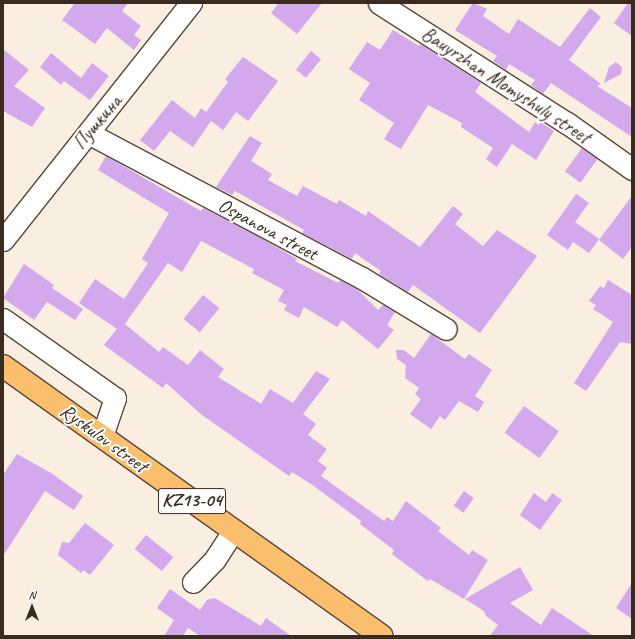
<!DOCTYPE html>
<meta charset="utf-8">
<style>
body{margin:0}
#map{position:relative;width:635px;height:639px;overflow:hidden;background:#f9eee0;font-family:Caveat,sans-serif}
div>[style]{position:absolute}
.building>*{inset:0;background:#d4a8ec;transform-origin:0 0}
.roads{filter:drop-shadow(1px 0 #58473b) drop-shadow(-1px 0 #58473b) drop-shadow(0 1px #58473b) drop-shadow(0 -1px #58473b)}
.minor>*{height:21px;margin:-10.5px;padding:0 10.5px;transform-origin:10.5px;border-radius:10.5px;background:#fff}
.major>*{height:22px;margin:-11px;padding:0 11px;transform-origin:11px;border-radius:11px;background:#fabe6d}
span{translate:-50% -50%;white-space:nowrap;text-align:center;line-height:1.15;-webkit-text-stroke:4px #fff;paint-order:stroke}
.shield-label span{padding:1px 3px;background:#fff;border:1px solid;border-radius:3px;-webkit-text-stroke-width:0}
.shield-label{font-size:19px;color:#3b2a1e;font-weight:700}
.street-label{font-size:20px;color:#3b2a1e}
.frame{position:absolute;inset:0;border:4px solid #3b2a1e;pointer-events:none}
.north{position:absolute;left:12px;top:587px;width:40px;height:40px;-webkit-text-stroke:3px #fff;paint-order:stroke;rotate:0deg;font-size:11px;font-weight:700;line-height:16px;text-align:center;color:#3b2a1e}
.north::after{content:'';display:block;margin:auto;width:14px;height:18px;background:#3b2a1e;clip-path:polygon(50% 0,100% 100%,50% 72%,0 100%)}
</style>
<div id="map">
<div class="building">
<i style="clip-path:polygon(75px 3px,128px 3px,122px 11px,141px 26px,134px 35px,141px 40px,134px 50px,107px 28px,95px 44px,62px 20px)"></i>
<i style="clip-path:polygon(279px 3px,322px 3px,297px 34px,271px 13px)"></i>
<i style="clip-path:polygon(473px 3px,487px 9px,483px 16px,509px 34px,518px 19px,560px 47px,590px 8px,601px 17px,569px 60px,601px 84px,597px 86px,632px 108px,632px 137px,551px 83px,543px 94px,531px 85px,535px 80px,509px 64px,506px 70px,493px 61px,497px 56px,455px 30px)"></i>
<i style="clip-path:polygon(628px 3px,632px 3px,632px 36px,614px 23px)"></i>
<i style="clip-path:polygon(393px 30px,419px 46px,420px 44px,481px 83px,475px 92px,529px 132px,535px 122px,539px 125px,540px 122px,554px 131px,536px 160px,512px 144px,497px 167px,486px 159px,493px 148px,461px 127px,462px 123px,428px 105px,401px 149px,384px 139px,394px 123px,359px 100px,370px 83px,349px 69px,367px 42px,380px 50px)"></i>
<i style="clip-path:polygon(3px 49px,29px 70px,14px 86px,45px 108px,32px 127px,3px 111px)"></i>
<i style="left:311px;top:51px;width:13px;height:24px;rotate:39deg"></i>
<i style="clip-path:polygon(51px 53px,81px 78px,92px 63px,109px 76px,90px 100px,64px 81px,61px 85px,40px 67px)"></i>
<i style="clip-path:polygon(243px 57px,278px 81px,248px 121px,236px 112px,223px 130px,211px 121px,193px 147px,170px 131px,154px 151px,140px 140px,172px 100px,195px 118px,201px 108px,206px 112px,228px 82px,225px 79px)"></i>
<i style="clip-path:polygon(616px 62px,622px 67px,621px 74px,604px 83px,609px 67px)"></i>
<i style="clip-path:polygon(250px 136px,262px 143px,251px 161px,272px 174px,268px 180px,297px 196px,303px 186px,337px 204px,339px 200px,366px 216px,368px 211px,420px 247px,453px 206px,463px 214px,455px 224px,483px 246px,497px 230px,537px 256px,480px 333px,413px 285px,408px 292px,379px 274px,381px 271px,355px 253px,352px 259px,302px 233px,304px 230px,235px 191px,232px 195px,216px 187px)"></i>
<i style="left:582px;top:148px;width:19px;height:29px;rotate:36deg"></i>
<i style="clip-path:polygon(106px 156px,201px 211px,203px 208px,261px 238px,297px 259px,295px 261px,338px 283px,340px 280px,356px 288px,378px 310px,383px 305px,395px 312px,387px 325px,394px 330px,378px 349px,342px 320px,337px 327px,304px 307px,299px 318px,284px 310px,287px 305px,278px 301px,284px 290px,252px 273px,254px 269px,201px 241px,182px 272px,168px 263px,125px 324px,159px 352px,163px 347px,188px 365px,200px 350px,224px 369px,218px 377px,261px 404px,270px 389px,293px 403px,316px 371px,330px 379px,303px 414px,316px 424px,308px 435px,327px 449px,318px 461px,327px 468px,321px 476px,384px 521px,387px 517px,393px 521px,406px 501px,441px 528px,438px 531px,469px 555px,472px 550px,488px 560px,464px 599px,430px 579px,428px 581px,392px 554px,394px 550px,360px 524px,361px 521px,314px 486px,292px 472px,289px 476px,202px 415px,166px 383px,163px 388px,104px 345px,117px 329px,79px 303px,95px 279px,124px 299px,148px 263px,142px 259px,169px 213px,98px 170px)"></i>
<i style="clip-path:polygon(576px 194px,589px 203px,575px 222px,599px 239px,589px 253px,573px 242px,568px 250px,547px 235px)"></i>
<i style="clip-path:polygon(632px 196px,632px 247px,623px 259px,599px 240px)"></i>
<i style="clip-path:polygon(24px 264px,54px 285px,52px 288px,83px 309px,75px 320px,47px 302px,34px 320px,3px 298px)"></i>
<i style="clip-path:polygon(608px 280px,632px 295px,632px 344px,620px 342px,586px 391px,574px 383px,613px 322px,593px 309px,596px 305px,589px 301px,600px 286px,604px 288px)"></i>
<i style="left:203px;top:295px;width:21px;height:31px;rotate:39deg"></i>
<i style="clip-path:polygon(431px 334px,465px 359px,469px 354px,492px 370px,475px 396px,484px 402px,478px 412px,459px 401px,445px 420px,440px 416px,431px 429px,410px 414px,421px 399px,415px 394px,419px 388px,405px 378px,406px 365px,397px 359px,396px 350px,404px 350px,414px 358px)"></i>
<i style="left:524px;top:406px;width:43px;height:33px;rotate:36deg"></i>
<i style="clip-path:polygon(17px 454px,51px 473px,83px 496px,74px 510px,45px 491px,3px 556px,3px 475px)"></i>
<i style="left:464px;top:491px;width:12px;height:18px;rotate:35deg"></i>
<i style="clip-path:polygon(534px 493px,546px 502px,552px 493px,562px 500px,540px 530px,520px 515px)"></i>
<i style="clip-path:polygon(85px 523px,114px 545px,90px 575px,83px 570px,81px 573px,58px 555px,62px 542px,69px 543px)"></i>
<i style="left:146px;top:535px;width:35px;height:18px;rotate:39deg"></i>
<i style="clip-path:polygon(520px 567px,533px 590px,510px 603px,541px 625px,552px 608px,594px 636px,490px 636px,498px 625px,486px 616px,484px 611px,465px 599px)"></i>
<i style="clip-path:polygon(632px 583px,632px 619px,616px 608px)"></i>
<i style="clip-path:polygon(170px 589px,200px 610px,207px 600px,215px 598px,261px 626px,266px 618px,291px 636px,200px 636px,188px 628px,183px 636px,164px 636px,174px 620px,157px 608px)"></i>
</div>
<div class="roads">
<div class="minor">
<i style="left:379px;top:3px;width:223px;rotate:32.6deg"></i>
<i style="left:567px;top:123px;width:80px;rotate:35.3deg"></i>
<i style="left:88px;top:133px;width:310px;rotate:27.9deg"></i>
<i style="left:362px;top:278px;width:98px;rotate:31.3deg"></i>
<i style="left:3px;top:240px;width:303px;rotate:-51.6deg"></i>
<i style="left:3px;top:319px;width:137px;rotate:35.2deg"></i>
<i style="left:115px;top:398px;width:40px;rotate:108.9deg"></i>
<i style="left:193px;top:582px;width:32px;rotate:-46deg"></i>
<i style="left:215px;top:559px;width:33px;rotate:-57deg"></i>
</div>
<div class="major">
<i style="left:3px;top:366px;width:465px;rotate:35.5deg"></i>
</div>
</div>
<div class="shield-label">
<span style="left:192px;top:501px">KZ13-04</span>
</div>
<div class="street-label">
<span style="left:506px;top:85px;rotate:33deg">Bauyrzhan Momyshuly street</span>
<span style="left:97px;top:122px;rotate:-51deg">Пушкина</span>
<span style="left:268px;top:229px;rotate:28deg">Ospanova street</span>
<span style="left:104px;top:438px;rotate:36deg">Ryskulov street</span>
</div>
<div class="frame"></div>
<div class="north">N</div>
</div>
